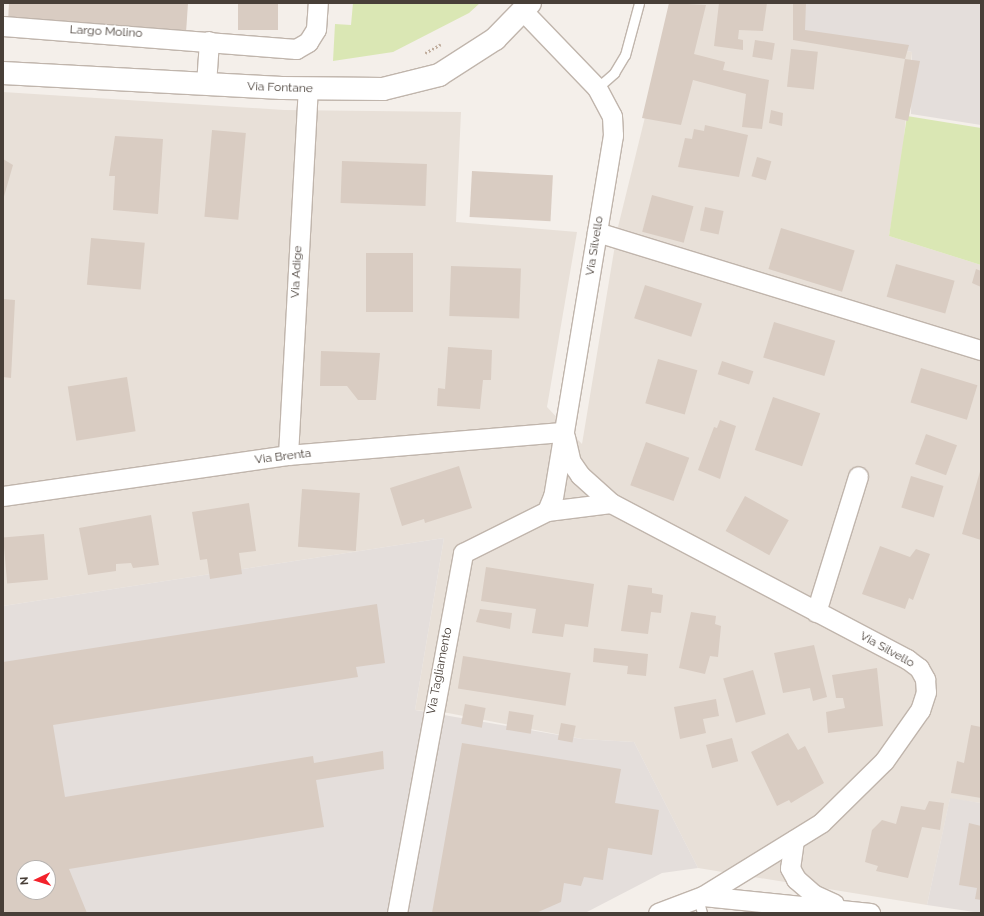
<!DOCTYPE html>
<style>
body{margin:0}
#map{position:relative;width:984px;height:916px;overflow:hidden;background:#f4efea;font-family:Raleway,sans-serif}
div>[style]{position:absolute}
.residential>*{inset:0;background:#e8e0d8}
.industrial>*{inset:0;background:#e4dedb}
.green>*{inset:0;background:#dae7b4}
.building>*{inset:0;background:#d9ccc2;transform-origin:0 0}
.path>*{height:2.5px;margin-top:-1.25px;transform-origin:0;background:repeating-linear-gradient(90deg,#c1ae9e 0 2px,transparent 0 4px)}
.roads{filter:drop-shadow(1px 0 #c0b5ac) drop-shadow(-1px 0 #c0b5ac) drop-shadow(0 1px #c0b5ac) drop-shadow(0 -1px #c0b5ac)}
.service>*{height:9px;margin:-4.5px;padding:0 4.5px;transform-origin:4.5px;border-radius:4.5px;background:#fff}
.minor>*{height:19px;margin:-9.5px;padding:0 9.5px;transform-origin:9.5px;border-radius:9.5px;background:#fff}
.tertiary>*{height:22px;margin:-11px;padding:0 11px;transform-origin:11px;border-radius:11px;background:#fff}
span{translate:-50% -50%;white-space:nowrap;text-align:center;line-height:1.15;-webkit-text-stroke:3px #fff;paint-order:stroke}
.street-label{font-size:12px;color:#483f38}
.frame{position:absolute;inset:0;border:4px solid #483f38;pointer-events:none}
.north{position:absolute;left:16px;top:860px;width:40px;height:40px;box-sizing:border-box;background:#fff;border:1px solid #b6b2af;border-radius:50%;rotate:266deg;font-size:11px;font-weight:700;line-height:16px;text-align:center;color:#483f38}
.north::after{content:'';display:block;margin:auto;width:14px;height:18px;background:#f3222b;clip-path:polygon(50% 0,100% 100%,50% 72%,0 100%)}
</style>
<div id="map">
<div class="residential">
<i style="clip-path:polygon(673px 3px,798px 3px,799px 32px,912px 52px,902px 159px,889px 236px,981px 265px,981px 803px,950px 799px,927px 905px,698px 868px,634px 742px,582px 739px,448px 713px,415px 710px,444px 538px,3px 606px,3px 92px,284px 110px,461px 112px,456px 222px,577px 232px,547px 407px,582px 444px,618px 227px)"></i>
</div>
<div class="industrial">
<i style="clip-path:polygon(798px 3px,981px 3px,981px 125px,911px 114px,912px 52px,799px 32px)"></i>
<i style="clip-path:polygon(evenodd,444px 538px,415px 710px,582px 739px,634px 742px,698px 868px,662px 873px,585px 913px,3px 913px,3px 606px,444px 538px,24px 868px,48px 868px,48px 892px,24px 892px,24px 868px)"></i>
<i style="clip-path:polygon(950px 798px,981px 803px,981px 913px,927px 905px)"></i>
</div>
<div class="green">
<i style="clip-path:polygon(353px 3px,480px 3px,469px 13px,393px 52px,333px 61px,335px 24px,351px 25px)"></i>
<i style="clip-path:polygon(907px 116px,981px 128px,981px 265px,889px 236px)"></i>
</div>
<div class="building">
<i style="clip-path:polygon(9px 3px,188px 3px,186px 33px,8px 22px)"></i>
<i style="left:238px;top:3px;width:40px;height:27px"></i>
<i style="clip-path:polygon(669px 3px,706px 5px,694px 54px,725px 62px,723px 70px,769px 80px,762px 129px,742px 127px,746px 94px,693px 80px,681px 125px,642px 118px)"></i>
<i style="clip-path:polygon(719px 3px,767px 3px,763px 31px,739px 30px,738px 39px,743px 40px,743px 50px,714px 46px)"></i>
<i style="clip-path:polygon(793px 3px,806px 3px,805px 30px,909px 45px,905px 59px,920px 61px,908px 121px,895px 118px,905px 59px,793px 40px)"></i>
<i style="left:755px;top:40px;width:20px;height:17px;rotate:9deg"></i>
<i style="left:791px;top:49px;width:27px;height:38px;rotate:6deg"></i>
<i style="clip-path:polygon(771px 110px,783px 113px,782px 126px,769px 123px)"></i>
<i style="clip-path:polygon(705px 125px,748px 135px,739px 177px,678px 167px,685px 138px,692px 139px,694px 129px,704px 131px)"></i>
<i style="left:212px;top:130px;width:34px;height:87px;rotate:5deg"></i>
<i style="clip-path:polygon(115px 136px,163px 139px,158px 214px,113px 210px,115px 176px,109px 176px)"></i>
<i style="left:757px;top:157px;width:15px;height:20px;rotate:16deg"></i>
<i style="clip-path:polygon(3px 159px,13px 165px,3px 200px)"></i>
<i style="left:342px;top:161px;width:85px;height:42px;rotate:2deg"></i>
<i style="left:472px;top:171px;width:81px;height:46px;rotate:3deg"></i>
<i style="left:652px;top:195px;width:43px;height:38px;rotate:15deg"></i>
<i style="left:705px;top:207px;width:19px;height:24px;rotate:12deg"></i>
<i style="left:781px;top:228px;width:77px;height:43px;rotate:17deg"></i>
<i style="left:91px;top:238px;width:54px;height:47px;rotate:5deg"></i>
<i style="left:366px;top:253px;width:47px;height:59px"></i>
<i style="left:896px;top:264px;width:61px;height:34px;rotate:16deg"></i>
<i style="left:451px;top:266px;width:70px;height:50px;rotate:2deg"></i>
<i style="clip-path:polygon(976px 269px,981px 271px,981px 287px,972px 283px)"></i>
<i style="left:645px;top:285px;width:60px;height:35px;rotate:18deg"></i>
<i style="clip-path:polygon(3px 299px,15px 300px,11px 378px,3px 377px)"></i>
<i style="left:774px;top:322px;width:64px;height:37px;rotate:17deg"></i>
<i style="clip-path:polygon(448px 347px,492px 350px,491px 380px,483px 380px,480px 409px,437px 406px,438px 388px,445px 389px)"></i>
<i style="clip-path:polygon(321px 351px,380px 353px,376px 400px,358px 400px,347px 386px,320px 386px)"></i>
<i style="left:658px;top:359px;width:41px;height:46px;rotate:16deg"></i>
<i style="left:722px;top:361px;width:33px;height:14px;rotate:18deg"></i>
<i style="left:921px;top:368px;width:59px;height:36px;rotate:17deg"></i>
<i style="left:127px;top:377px;width:55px;height:60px;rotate:81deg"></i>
<i style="left:773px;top:397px;width:50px;height:56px;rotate:19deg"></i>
<i style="clip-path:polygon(720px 420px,736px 426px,720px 479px,698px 470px,714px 427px,717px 428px)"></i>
<i style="left:926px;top:434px;width:33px;height:32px;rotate:20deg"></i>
<i style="left:646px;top:442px;width:46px;height:46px;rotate:20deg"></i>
<i style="clip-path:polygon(459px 466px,472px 508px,425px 523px,424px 519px,402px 526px,390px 488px)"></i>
<i style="clip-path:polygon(981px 468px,981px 540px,962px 534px)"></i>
<i style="left:911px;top:476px;width:34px;height:33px;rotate:17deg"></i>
<i style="left:302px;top:489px;width:58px;height:58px;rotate:4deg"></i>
<i style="left:745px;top:496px;width:50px;height:40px;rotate:29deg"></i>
<i style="clip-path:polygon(249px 503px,256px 551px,239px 553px,242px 574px,210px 579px,207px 559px,200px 560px,192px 512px)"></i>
<i style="clip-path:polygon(151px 515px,159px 565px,133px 568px,131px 563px,116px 564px,116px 571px,88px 575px,79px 528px)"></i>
<i style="left:44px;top:534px;width:46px;height:41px;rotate:85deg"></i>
<i style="clip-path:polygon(880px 546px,910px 557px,916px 549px,930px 554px,913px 600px,909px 598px,905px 609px,862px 594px)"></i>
<i style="clip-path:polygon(486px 567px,594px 584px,588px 627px,565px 624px,563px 637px,532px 633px,536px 609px,481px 601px)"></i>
<i style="clip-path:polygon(628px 585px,652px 588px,652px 593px,663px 595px,661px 613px,651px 612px,648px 634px,621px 631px)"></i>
<i style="clip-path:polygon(evenodd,377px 604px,385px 663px,356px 667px,358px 677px,53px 725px,65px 797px,313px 756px,314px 763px,383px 751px,384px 769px,316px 780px,324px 827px,69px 869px,87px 913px,3px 913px,3px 662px,377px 604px,24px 868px,48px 868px,48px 892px,24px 892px,24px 868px)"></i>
<i style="clip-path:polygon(480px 609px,512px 613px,510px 629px,476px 622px)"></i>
<i style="clip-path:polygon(691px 612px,716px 616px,715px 624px,721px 626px,718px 657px,710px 656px,705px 674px,679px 668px)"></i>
<i style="clip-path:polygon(814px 645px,827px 697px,813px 701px,810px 688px,783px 693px,774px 653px)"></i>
<i style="clip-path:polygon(594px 648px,648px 654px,646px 676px,627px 674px,628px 666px,593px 662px)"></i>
<i style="left:463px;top:656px;width:109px;height:33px;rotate:9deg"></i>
<i style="clip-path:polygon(877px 668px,883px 726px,828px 733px,826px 712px,845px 708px,843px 698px,836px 698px,832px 675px)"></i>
<i style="left:753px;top:670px;width:46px;height:31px;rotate:74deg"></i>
<i style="clip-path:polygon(716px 699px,719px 716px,703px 719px,706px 733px,680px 739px,674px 707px)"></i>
<i style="left:465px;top:704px;width:21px;height:20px;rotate:11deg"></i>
<i style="left:509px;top:711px;width:25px;height:19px;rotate:9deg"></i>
<i style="left:561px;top:723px;width:15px;height:17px;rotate:11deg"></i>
<i style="clip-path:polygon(971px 725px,981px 727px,981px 798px,951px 793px,957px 761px,964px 763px)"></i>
<i style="clip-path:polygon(788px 733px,798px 750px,805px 746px,824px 783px,791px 803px,789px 800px,777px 806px,751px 752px)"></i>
<i style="left:732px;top:738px;width:24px;height:27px;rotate:75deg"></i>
<i style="clip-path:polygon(462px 743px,621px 769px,615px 803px,659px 810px,652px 855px,608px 848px,603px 880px,584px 877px,581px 886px,564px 883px,561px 902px,536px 913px,432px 913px)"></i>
<i style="clip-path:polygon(929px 801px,944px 803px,940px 830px,922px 827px,908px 878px,876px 871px,878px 866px,865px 862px,872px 830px,882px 820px,896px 824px,901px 806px,925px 810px)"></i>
<i style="clip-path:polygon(969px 823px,981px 826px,981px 900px,975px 899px,977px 888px,959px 885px)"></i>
</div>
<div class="path">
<i style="left:425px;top:53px;width:18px;rotate:-29deg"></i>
</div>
<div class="roads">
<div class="service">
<i style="left:597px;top:88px;width:23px;rotate:-41deg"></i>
<i style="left:614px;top:73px;width:21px;rotate:-59deg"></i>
<i style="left:625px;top:55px;width:54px;rotate:-74.9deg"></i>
<i style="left:698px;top:898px;width:16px;rotate:75deg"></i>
</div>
<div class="minor">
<i style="left:523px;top:11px;width:107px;rotate:46.1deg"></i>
<i style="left:597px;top:88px;width:32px;rotate:62deg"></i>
<i style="left:612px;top:116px;width:19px;rotate:87deg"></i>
<i style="left:613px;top:135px;width:366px;rotate:99.4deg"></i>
<i style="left:553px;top:496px;width:16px;rotate:112deg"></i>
<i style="left:3px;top:26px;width:294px;rotate:4.5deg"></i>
<i style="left:296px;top:49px;width:14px;rotate:-30deg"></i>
<i style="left:308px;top:42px;width:15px;rotate:-58deg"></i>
<i style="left:316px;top:29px;width:26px;rotate:-86deg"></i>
<i style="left:206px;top:84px;width:43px;rotate:-86deg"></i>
<i style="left:597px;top:232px;width:402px;rotate:17.1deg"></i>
<i style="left:565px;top:437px;width:26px;rotate:77deg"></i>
<i style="left:571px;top:462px;width:16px;rotate:55deg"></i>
<i style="left:580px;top:475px;width:42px;rotate:42.1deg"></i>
<i style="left:288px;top:455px;width:367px;rotate:-86.9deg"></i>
<i style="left:3px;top:496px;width:288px;rotate:-8.2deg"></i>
<i style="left:288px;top:455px;width:277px;rotate:-4.8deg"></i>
<i style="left:816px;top:612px;width:142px;rotate:-72.8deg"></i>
<i style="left:794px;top:840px;width:28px;rotate:98deg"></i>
<i style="left:790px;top:868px;width:13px;rotate:61deg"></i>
<i style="left:796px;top:879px;width:23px;rotate:41deg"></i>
<i style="left:813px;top:894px;width:23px;rotate:25deg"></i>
<i style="left:703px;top:896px;width:168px;rotate:5.8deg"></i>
<i style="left:397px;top:913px;width:366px;rotate:-79.6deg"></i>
<i style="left:463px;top:553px;width:94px;rotate:-26.6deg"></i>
<i style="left:547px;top:511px;width:64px;rotate:-7.1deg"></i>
<i style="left:611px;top:503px;width:335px;rotate:27.8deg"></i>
<i style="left:907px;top:659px;width:15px;rotate:37deg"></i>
<i style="left:919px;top:668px;width:13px;rotate:61deg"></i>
<i style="left:925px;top:679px;width:13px;rotate:86deg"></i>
<i style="left:926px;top:692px;width:19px;rotate:108deg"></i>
<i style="left:920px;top:710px;width:62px;rotate:125.2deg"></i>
<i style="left:884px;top:761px;width:88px;rotate:135.5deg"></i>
<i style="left:821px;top:823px;width:139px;rotate:148.3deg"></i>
<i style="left:703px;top:896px;width:48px;rotate:159.3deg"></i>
</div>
<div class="tertiary">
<i style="left:3px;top:73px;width:279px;rotate:3.1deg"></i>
<i style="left:282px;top:88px;width:101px;rotate:0.6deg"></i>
<i style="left:383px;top:89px;width:58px;rotate:-14deg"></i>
<i style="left:439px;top:75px;width:67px;rotate:-32.7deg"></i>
<i style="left:495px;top:39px;width:50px;rotate:-45.8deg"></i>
</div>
</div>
<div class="street-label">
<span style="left:106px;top:32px;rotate:3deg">Largo Molino</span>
<span style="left:280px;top:88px;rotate:2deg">Via Fontane</span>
<span style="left:595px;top:246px;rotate:-81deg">Via Silvello</span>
<span style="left:297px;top:272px;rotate:-87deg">Via Adige</span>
<span style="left:283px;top:457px;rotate:-7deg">Via Brenta</span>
<span style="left:887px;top:650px;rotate:29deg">Via Silvello</span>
<span style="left:440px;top:671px;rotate:-79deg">Via Tagliamento</span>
</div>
<div class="frame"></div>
<div class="north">N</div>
</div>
